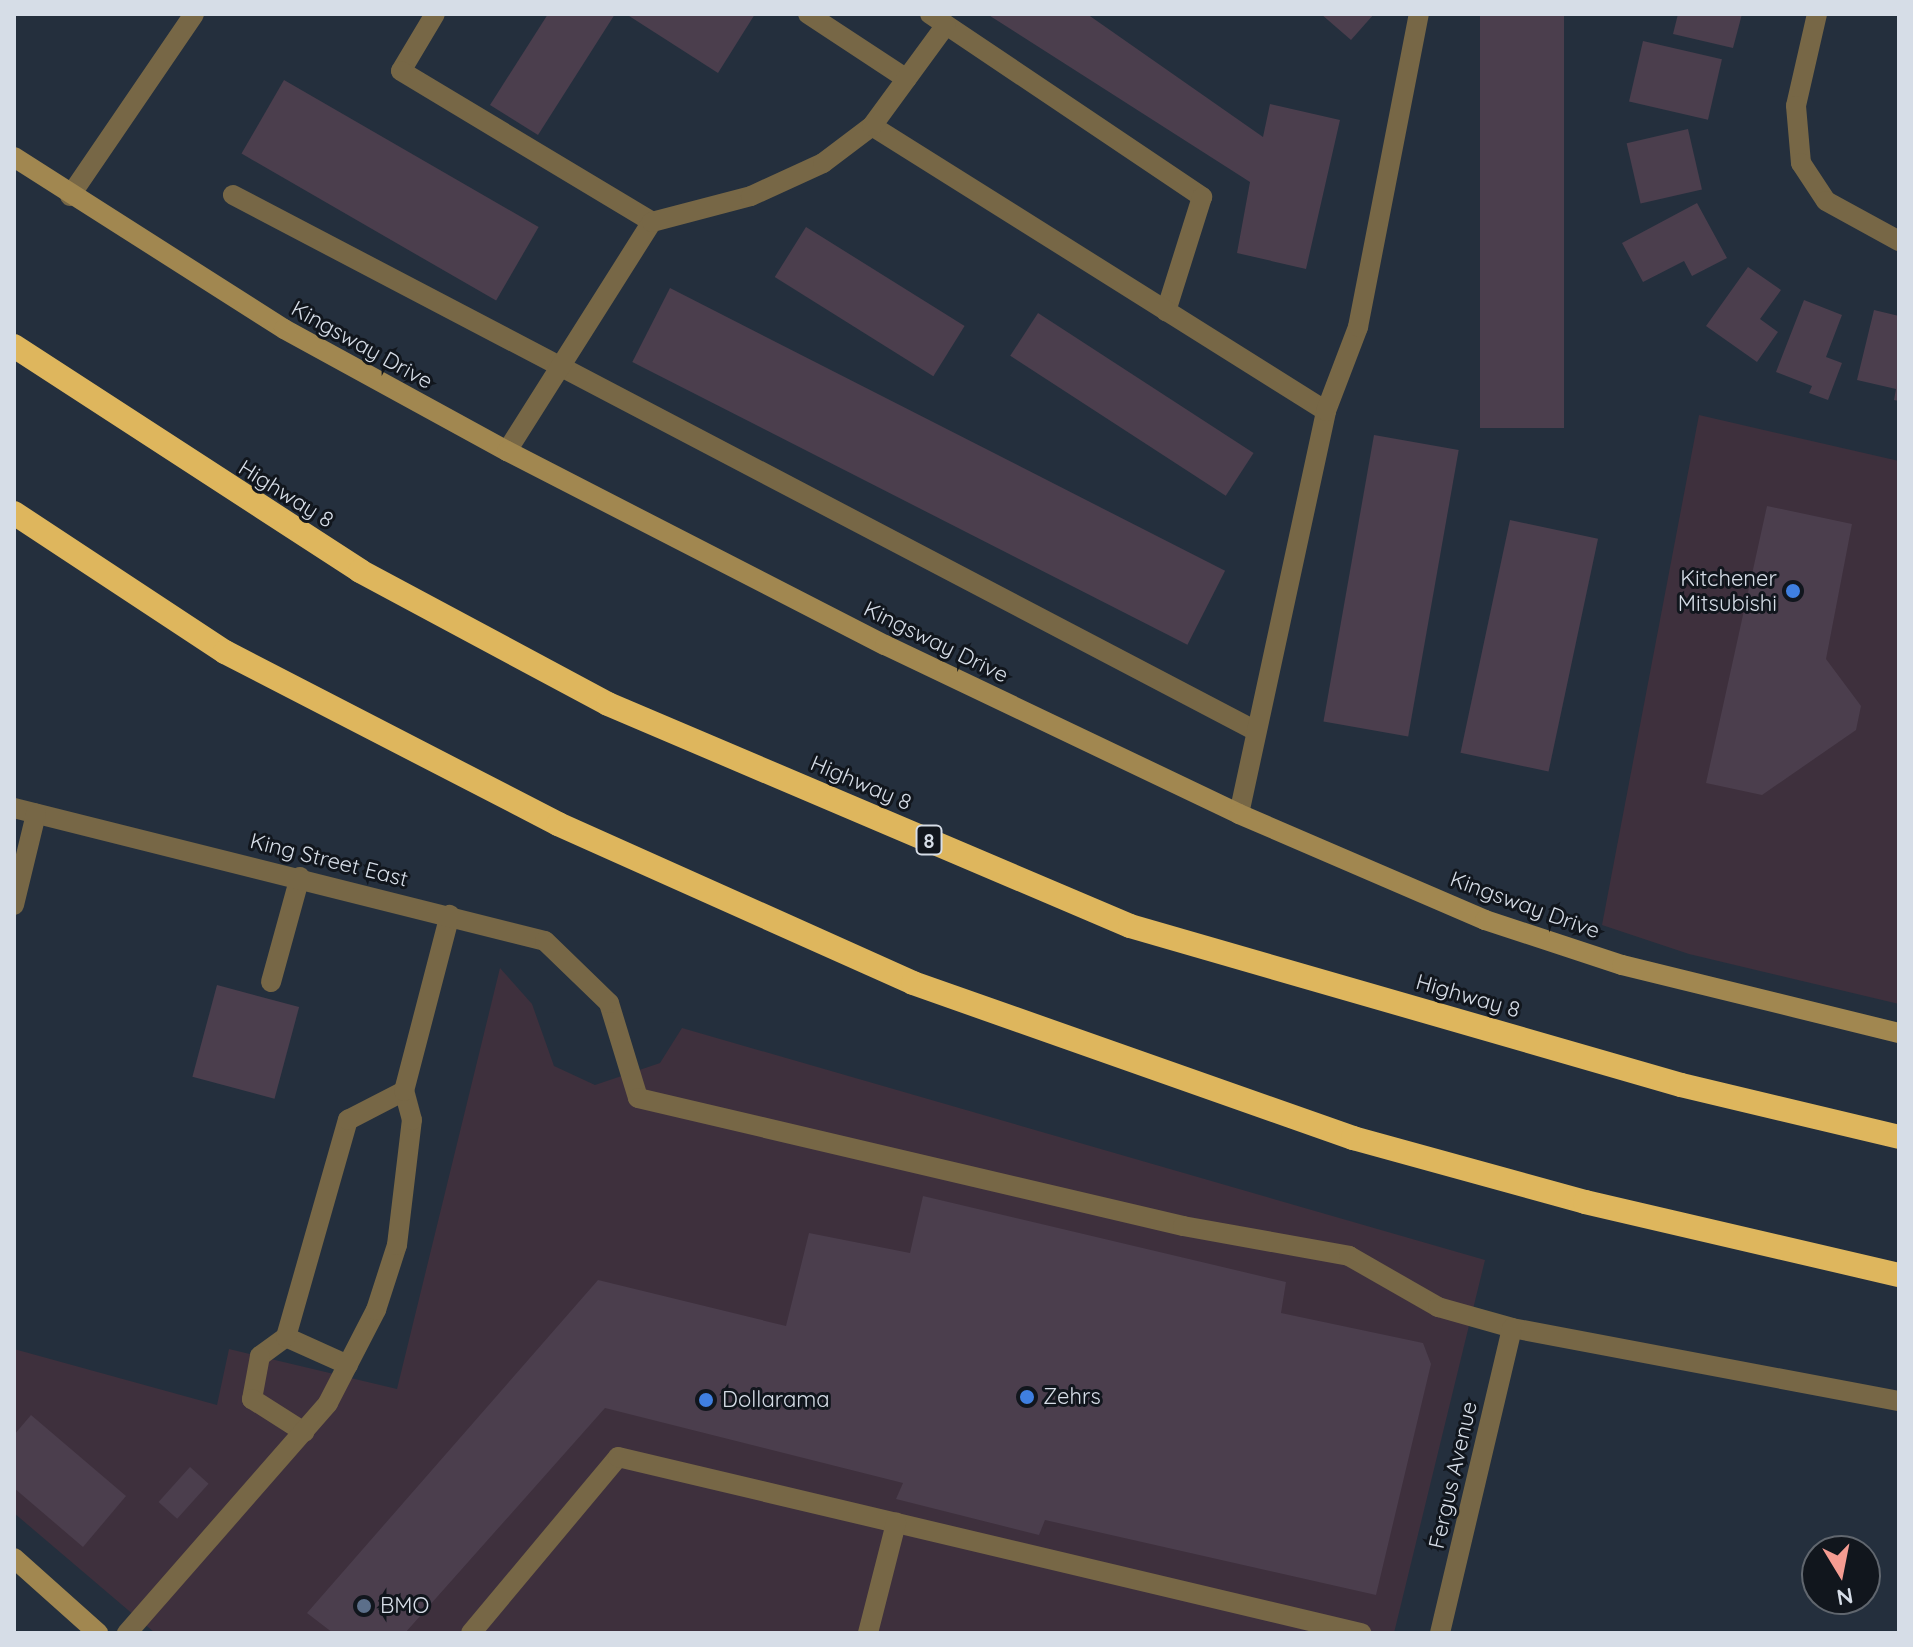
<!DOCTYPE html>
<style>
body{margin:0}
#map{position:relative;width:1913px;height:1647px;overflow:hidden;background:#242f3d;font-family:Quicksand,sans-serif}
div>[style]{position:absolute}
.commercial>*{inset:0;background:#3e303d}
.building>*{inset:0;background:#4b3e4d;transform-origin:0 0}
.lane>*{height:20px;margin:-10px;padding:0 10px;transform-origin:10px;border-radius:10px;background:#776746}
.street>*{height:20px;margin:-10px;padding:0 10px;transform-origin:10px;border-radius:10px;background:#776746}
.secondary>*{height:20px;margin:-10px;padding:0 10px;transform-origin:10px;border-radius:10px;background:#a18750}
.highway>*{height:24px;margin:-12px;padding:0 12px;transform-origin:12px;border-radius:12px;background:#deb65d}
.dots>*{width:22px;height:22px;translate:-50% -50%;box-sizing:border-box;border:4px solid #11161d;border-radius:50%}
span{translate:-50% -50%;white-space:nowrap;text-align:center;line-height:1.15;-webkit-text-stroke:6px #11161d;paint-order:stroke}
.shield-label span{padding:2px 6px;background:#11161d;border:2px solid;border-radius:6px;-webkit-text-stroke-width:0}
.shield-label{font-size:20px;color:#d6dde7;font-weight:700}
.street-label{font-size:22px;color:#d6dde7}
.poi-label{font-size:22px;color:#d6dde7}
.right{translate:-100% -50%;text-align:right}
.left{translate:0 -50%;text-align:left}
.frame{position:absolute;inset:0;border:16px solid #d6dde7;pointer-events:none}
.north{position:absolute;left:1801px;top:1535px;width:80px;height:80px;box-sizing:border-box;background:#11161d;border:2px solid #60666e;border-radius:50%;rotate:170deg;font-size:22px;font-weight:700;line-height:32px;text-align:center;color:#d6dde7}
.north::after{content:'';display:block;margin:auto;width:28px;height:36px;background:#f59c92;clip-path:polygon(50% 0,100% 100%,50% 72%,0 100%)}
</style>
<div id="map">
<div class="commercial">
<i style="clip-path:polygon(1699px 415px,1899px 461px,1899px 1004px,1689px 954px,1602px 925px)"></i>
<i style="clip-path:polygon(500px 968px,532px 1004px,554px 1066px,595px 1085px,660px 1063px,682px 1028px,1485px 1260px,1394px 1633px,155px 1633px,14px 1513px,14px 1349px,217px 1405px,229px 1349px,397px 1389px)"></i>
</div>
<div class="building">
<i style="clip-path:polygon(548px 14px,615px 14px,538px 135px,490px 105px)"></i>
<i style="clip-path:polygon(626px 14px,755px 14px,718px 73px)"></i>
<i style="clip-path:polygon(987px 14px,1087px 14px,1263px 137px,1270px 104px,1340px 120px,1306px 269px,1237px 253px,1250px 182px)"></i>
<i style="clip-path:polygon(1321px 14px,1374px 14px,1351px 40px)"></i>
<i style="left:1480px;top:14px;width:84px;height:414px"></i>
<i style="clip-path:polygon(1678px 14px,1742px 14px,1733px 48px,1673px 34px)"></i>
<i style="left:1643px;top:41px;width:81px;height:62px;rotate:13deg"></i>
<i style="left:284px;top:80px;width:294px;height:85px;rotate:30deg"></i>
<i style="left:1688px;top:129px;width:62px;height:63px;rotate:77deg"></i>
<i style="clip-path:polygon(1697px 203px,1727px 258px,1692px 276px,1684px 261px,1643px 282px,1622px 243px)"></i>
<i style="left:806px;top:227px;width:187px;height:59px;rotate:32deg"></i>
<i style="clip-path:polygon(1748px 267px,1781px 290px,1760px 319px,1778px 332px,1757px 362px,1706px 326px)"></i>
<i style="left:670px;top:288px;width:623px;height:83px;rotate:27deg"></i>
<i style="clip-path:polygon(1804px 300px,1842px 315px,1826px 357px,1842px 363px,1828px 400px,1809px 393px,1812px 386px,1776px 372px)"></i>
<i style="clip-path:polygon(1874px 310px,1899px 316px,1899px 401px,1894px 400px,1896px 389px,1857px 380px)"></i>
<i style="left:1038px;top:313px;width:257px;height:51px;rotate:33deg"></i>
<i style="left:1374px;top:435px;width:86px;height:291px;rotate:10deg"></i>
<i style="clip-path:polygon(1767px 506px,1852px 524px,1826px 659px,1861px 706px,1856px 730px,1762px 795px,1706px 783px)"></i>
<i style="left:1510px;top:520px;width:90px;height:238px;rotate:12deg"></i>
<i style="left:217px;top:985px;width:85px;height:95px;rotate:15deg"></i>
<i style="clip-path:polygon(923px 1196px,1286px 1282px,1281px 1313px,1423px 1343px,1431px 1364px,1376px 1595px,1045px 1520px,1039px 1535px,896px 1499px,903px 1483px,605px 1408px,405px 1633px,333px 1633px,307px 1613px,598px 1280px,786px 1326px,809px 1233px,910px 1253px)"></i>
<i style="clip-path:polygon(31px 1415px,126px 1496px,83px 1547px,14px 1488px,14px 1435px)"></i>
<i style="left:190px;top:1467px;width:25px;height:47px;rotate:42deg"></i>
</div>
<div class="lane">
<i style="left:435px;top:14px;width:66px;rotate:120.8deg"></i>
<i style="left:401px;top:71px;width:293px;rotate:31deg"></i>
<i style="left:808px;top:14px;width:118px;rotate:33.3deg"></i>
<i style="left:930px;top:14px;width:328px;rotate:33.9deg"></i>
<i style="left:1202px;top:197px;width:120px;rotate:107.5deg"></i>
<i style="left:872px;top:126px;width:536px;rotate:32.12deg"></i>
<i style="left:233px;top:195px;width:1153px;rotate:27.65deg"></i>
<i style="left:70px;top:196px;width:220px;rotate:-55.7deg"></i>
<i style="left:507px;top:451px;width:271px;rotate:-57.7deg"></i>
<i style="left:652px;top:222px;width:102px;rotate:-14.7deg"></i>
<i style="left:751px;top:196px;width:79px;rotate:-24.6deg"></i>
<i style="left:823px;top:163px;width:61px;rotate:-37.1deg"></i>
<i style="left:872px;top:126px;width:125px;rotate:-53.8deg"></i>
<i style="left:1239px;top:814px;width:412px;rotate:-77.8deg"></i>
<i style="left:1326px;top:411px;width:90px;rotate:-69.1deg"></i>
<i style="left:1358px;top:327px;width:319px;rotate:-79deg"></i>
<i style="left:271px;top:982px;width:109px;rotate:-74.6deg"></i>
<i style="left:609px;top:1003px;width:99px;rotate:73deg"></i>
<i style="left:638px;top:1098px;width:560px;rotate:13.22deg"></i>
<i style="left:1183px;top:1226px;width:169px;rotate:10.2deg"></i>
<i style="left:1349px;top:1256px;width:103px;rotate:29.8deg"></i>
<i style="left:1438px;top:1307px;width:77px;rotate:15.8deg"></i>
<i style="left:1512px;top:1328px;width:394px;rotate:10.7deg"></i>
<i style="left:286px;top:1337px;width:32px;rotate:144deg"></i>
<i style="left:260px;top:1356px;width:44px;rotate:100.5deg"></i>
<i style="left:252px;top:1399px;width:62px;rotate:32.4deg"></i>
<i style="left:348px;top:1365px;width:68px;rotate:-155.7deg"></i>
<i style="left:286px;top:1337px;width:226px;rotate:-74.1deg"></i>
<i style="left:348px;top:1120px;width:63px;rotate:-27.4deg"></i>
<i style="left:127px;top:1633px;width:305px;rotate:-48.8deg"></i>
<i style="left:328px;top:1403px;width:105px;rotate:-62.7deg"></i>
<i style="left:376px;top:1310px;width:68px;rotate:-72.1deg"></i>
<i style="left:397px;top:1245px;width:126px;rotate:-83.2deg"></i>
<i style="left:412px;top:1120px;width:30px;rotate:-105deg"></i>
<i style="left:404px;top:1091px;width:182px;rotate:-75.4deg"></i>
<i style="left:471px;top:1633px;width:229px;rotate:-50.1deg"></i>
<i style="left:618px;top:1457px;width:764px;rotate:13.33deg"></i>
<i style="left:868px;top:1633px;width:114px;rotate:-75.7deg"></i>
</div>
<div class="street">
<i style="left:1817px;top:14px;width:94px;rotate:102.9deg"></i>
<i style="left:1796px;top:106px;width:57px;rotate:85deg"></i>
<i style="left:1801px;top:163px;width:45px;rotate:56.7deg"></i>
<i style="left:1826px;top:201px;width:83px;rotate:28.7deg"></i>
<i style="left:14px;top:808px;width:547px;rotate:14.06deg"></i>
<i style="left:545px;top:941px;width:89px;rotate:44.1deg"></i>
<i style="left:14px;top:905px;width:94px;rotate:-76.4deg"></i>
<i style="left:1440px;top:1633px;width:313px;rotate:-76.7deg"></i>
</div>
<div class="secondary">
<i style="left:14px;top:157px;width:320px;rotate:32.5deg"></i>
<i style="left:284px;top:329px;width:254px;rotate:28.7deg"></i>
<i style="left:507px;top:451px;width:425px;rotate:27.2deg"></i>
<i style="left:885px;top:645px;width:392px;rotate:25.5deg"></i>
<i style="left:1239px;top:814px;width:268px;rotate:23.3deg"></i>
<i style="left:1485px;top:920px;width:144px;rotate:18.2deg"></i>
<i style="left:1622px;top:965px;width:285px;rotate:13.8deg"></i>
<i style="left:14px;top:1558px;width:113px;rotate:41.8deg"></i>
</div>
<div class="highway">
<i style="left:14px;top:346px;width:413px;rotate:33deg"></i>
<i style="left:360px;top:571px;width:281px;rotate:28.2deg"></i>
<i style="left:608px;top:704px;width:567px;rotate:23.04deg"></i>
<i style="left:1130px;top:926px;width:573px;rotate:16.1deg"></i>
<i style="left:1681px;top:1085px;width:224px;rotate:13.4deg"></i>
<i style="left:14px;top:513px;width:253px;rotate:33.4deg"></i>
<i style="left:225px;top:652px;width:375px;rotate:27.3deg"></i>
<i style="left:558px;top:824px;width:389px;rotate:24.1deg"></i>
<i style="left:913px;top:983px;width:467px;rotate:19.4deg"></i>
<i style="left:1353px;top:1138px;width:241px;rotate:15.4deg"></i>
<i style="left:1585px;top:1202px;width:322px;rotate:13.1deg"></i>
</div>
<div class="dots">
<i style="left:1793px;top:591px;background:#3f7fe0"></i>
<i style="left:1027px;top:1397px;background:#3f7fe0"></i>
<i style="left:706px;top:1400px;background:#3f7fe0"></i>
<i style="left:364px;top:1606px;background:#5c6f8a"></i>
</div>
<div class="shield-label">
<span style="left:929px;top:840px">8</span>
</div>
<div class="street-label">
<span style="left:362px;top:345px;rotate:29deg">Kingsway Drive</span>
<span style="left:286px;top:494px;rotate:32deg">Highway 8</span>
<span style="left:936px;top:642px;rotate:26deg">Kingsway Drive</span>
<span style="left:861px;top:783px;rotate:23deg">Highway 8</span>
<span style="left:329px;top:860px;rotate:14deg">King Street East</span>
<span style="left:1525px;top:905px;rotate:20deg">Kingsway Drive</span>
<span style="left:1468px;top:996px;rotate:16deg">Highway 8</span>
<span style="left:1453px;top:1475px;rotate:-77deg">Fergus Avenue</span>
</div>
<div class="poi-label">
<span class="right" style="left:1777px;top:591px">Kitchener<br>Mitsubishi</span>
<span class="left" style="left:1043px;top:1397px">Zehrs</span>
<span class="left" style="left:722px;top:1400px">Dollarama</span>
<span class="left" style="left:380px;top:1606px">BMO</span>
</div>
<div class="frame"></div>
<div class="north">N</div>
</div>
